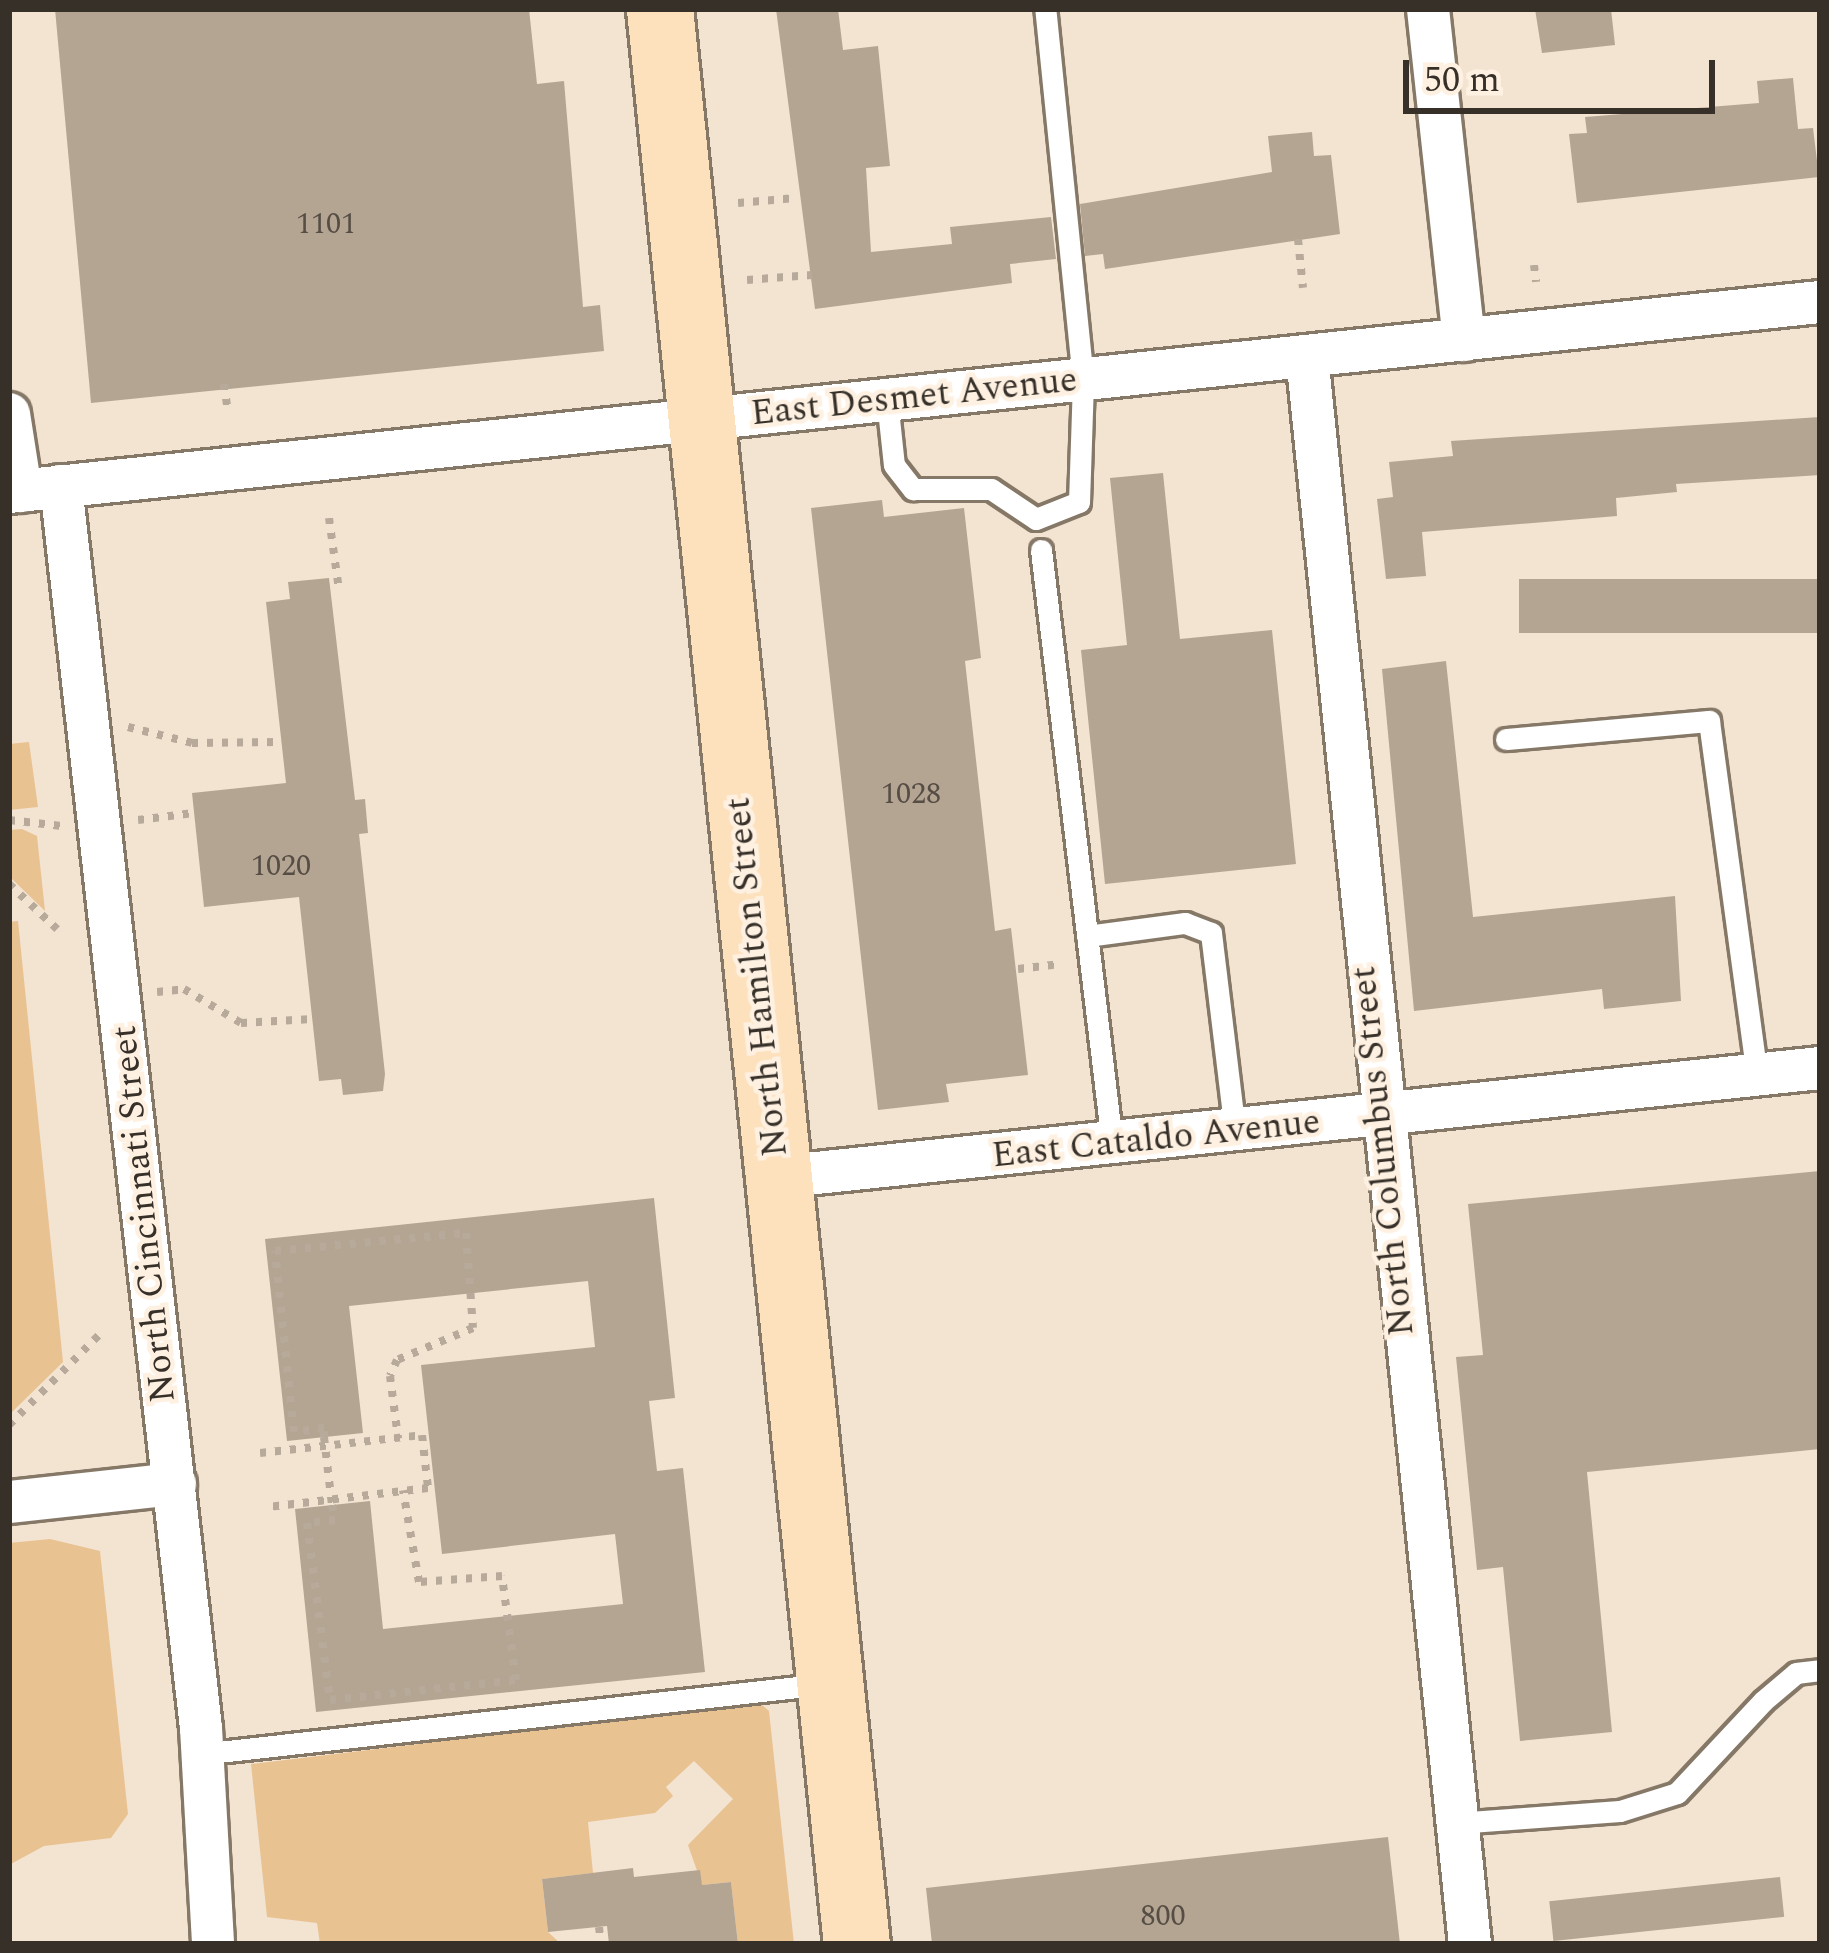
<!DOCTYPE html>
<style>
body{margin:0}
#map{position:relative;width:1829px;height:1953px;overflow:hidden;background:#f3e3d1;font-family:Spectral,serif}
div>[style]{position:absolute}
.green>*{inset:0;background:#e9c292}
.building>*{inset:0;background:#b4a593;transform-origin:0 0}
.path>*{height:8px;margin-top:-4px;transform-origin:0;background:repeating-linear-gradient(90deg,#b7aa9b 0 6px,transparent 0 15px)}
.roads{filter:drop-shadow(3px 0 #867867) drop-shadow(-3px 0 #867867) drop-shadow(0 3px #867867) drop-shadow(0 -3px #867867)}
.service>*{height:21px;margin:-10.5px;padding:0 10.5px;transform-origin:10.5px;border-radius:10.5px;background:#fff}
.minor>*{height:42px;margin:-21px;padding:0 21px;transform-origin:21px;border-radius:21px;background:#fff}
.primary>*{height:66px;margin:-33px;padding:0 33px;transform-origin:33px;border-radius:33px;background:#fde0bc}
.path-bridge>*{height:8px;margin-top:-4px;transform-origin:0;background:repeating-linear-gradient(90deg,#b7aa9b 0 6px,transparent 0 15px)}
span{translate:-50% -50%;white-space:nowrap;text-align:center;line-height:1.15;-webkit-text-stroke:9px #fef1e2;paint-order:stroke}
.number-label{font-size:30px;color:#564d44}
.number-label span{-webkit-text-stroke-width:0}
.street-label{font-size:36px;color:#363029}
.frame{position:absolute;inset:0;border:12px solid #363029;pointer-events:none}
.scale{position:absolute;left:1403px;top:60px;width:312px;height:54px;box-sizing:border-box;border:6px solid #363029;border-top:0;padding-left:15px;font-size:36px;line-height:42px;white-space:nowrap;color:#363029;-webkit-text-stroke:9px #fef1e2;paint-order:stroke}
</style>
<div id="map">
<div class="green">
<i style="clip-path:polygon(29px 742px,38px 807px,9px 810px,9px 744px)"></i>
<i style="clip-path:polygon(22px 829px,37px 836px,45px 911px,9px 876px,9px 830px)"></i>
<i style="clip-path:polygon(18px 921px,63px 1362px,9px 1415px,9px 922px)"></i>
<i style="clip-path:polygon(50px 1539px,100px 1551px,128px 1814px,111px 1838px,44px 1846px,9px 1865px,9px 1543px)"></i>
<i style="clip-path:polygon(760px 1703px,769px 1711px,794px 1944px,738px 1944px,731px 1882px,702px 1885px,688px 1845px,733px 1799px,694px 1761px,666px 1787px,673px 1796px,655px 1813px,588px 1822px,593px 1873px,542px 1879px,548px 1932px,561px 1944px,320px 1944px,317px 1923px,267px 1917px,251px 1764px)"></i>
</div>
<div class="building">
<i style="clip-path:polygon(55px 9px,529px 9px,537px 84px,564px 81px,583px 307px,600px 305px,604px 351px,91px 403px)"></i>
<i style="clip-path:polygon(776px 9px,838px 9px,843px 50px,878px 46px,890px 166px,866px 168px,871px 252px,952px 244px,950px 227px,1051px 217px,1056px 259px,1010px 264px,1012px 283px,815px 309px)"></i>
<i style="clip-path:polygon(1535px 9px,1611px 9px,1615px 45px,1542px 53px)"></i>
<i style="clip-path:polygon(1793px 78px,1798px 129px,1813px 128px,1819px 177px,1577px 203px,1569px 134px,1587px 133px,1585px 117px,1759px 103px,1757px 81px)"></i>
<i style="clip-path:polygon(1312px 132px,1314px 156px,1331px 155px,1340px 234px,1105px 269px,1103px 254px,1085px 256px,1080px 204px,1272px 172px,1268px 136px)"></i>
<i style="clip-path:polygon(1820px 417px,1820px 475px,1676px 484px,1677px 492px,1616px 498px,1617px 516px,1422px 532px,1426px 576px,1386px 579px,1377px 499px,1393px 497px,1389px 462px,1453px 456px,1451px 441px)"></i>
<i style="clip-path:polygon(1163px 473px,1180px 639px,1272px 630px,1296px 864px,1105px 884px,1081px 650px,1127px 645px,1110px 478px)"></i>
<i style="clip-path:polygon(882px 500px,884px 517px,964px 508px,981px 658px,965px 661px,995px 931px,1011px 928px,1028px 1075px,946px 1084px,949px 1102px,878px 1110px,811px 508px)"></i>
<i style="clip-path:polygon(329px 578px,355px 800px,365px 799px,368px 833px,359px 834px,385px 1074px,383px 1091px,343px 1095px,341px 1079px,319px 1081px,299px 897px,204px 907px,192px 793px,286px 783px,266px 602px,290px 599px,288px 582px)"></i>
<i style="left:1820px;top:579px;width:54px;height:301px;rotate:90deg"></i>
<i style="clip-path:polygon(1446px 661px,1473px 917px,1675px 896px,1681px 1001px,1604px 1009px,1602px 989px,1414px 1011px,1382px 669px)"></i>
<i style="clip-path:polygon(1820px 1171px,1820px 1449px,1587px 1472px,1612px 1732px,1520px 1741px,1503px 1567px,1477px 1570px,1456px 1357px,1483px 1355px,1468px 1204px)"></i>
<i style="clip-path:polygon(654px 1198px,675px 1398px,649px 1401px,657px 1471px,683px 1468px,705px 1672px,316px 1712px,295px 1509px,370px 1501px,383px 1629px,623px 1604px,615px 1534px,442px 1554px,421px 1365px,595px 1347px,588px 1281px,349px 1306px,363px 1433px,287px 1441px,265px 1239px)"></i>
<i style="clip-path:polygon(1388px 1837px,1400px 1944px,932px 1944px,926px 1888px)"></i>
<i style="clip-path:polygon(633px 1868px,634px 1877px,700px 1870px,702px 1885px,731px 1882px,738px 1944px,609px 1944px,607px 1926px,548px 1932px,542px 1879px)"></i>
<i style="left:1780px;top:1877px;width:40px;height:232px;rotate:84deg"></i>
</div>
<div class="path">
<i style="left:738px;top:203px;width:57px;rotate:-5deg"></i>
<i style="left:1298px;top:239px;width:49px;rotate:84.2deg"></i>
<i style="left:1534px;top:265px;width:17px;rotate:83deg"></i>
<i style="left:747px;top:280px;width:65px;rotate:-4.4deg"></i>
<i style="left:224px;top:384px;width:22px;rotate:82deg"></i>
<i style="left:329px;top:518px;width:73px;rotate:82.1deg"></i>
<i style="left:128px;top:727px;width:66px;rotate:14deg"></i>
<i style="left:192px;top:743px;width:89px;rotate:-0.6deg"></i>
<i style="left:9px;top:820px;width:53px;rotate:6.5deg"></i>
<i style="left:138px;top:820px;width:56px;rotate:-7.1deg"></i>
<i style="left:9px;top:884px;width:66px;rotate:43.2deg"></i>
<i style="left:1018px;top:969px;width:43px;rotate:-6.6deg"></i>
<i style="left:157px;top:992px;width:27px;rotate:-6deg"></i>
<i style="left:184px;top:989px;width:66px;rotate:30.8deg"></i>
<i style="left:241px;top:1023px;width:72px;rotate:-3.2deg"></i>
<i style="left:9px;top:1425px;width:129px;rotate:-45deg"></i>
<i style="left:324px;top:1437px;width:9px;rotate:-90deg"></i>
<i style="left:324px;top:1428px;width:30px;rotate:172deg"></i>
<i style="left:294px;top:1432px;width:182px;rotate:-96deg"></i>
<i style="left:275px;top:1251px;width:192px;rotate:-5.4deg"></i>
<i style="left:466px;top:1233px;width:95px;rotate:85.8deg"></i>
<i style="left:473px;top:1328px;width:82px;rotate:157.2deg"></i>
<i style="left:397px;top:1360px;width:17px;rotate:114deg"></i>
<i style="left:390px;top:1376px;width:63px;rotate:82.6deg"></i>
<i style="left:260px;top:1453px;width:163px;rotate:-6.3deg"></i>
<i style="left:422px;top:1435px;width:53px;rotate:83.5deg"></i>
<i style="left:428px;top:1488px;width:161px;rotate:173.2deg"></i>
<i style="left:332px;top:1505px;width:15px;rotate:79deg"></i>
<i style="left:335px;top:1520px;width:28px;rotate:174deg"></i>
<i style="left:307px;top:1523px;width:178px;rotate:82.6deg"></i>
<i style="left:330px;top:1700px;width:187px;rotate:-6.1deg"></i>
<i style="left:516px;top:1680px;width:105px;rotate:-97.7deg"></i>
<i style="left:502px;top:1576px;width:83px;rotate:175.9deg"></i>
<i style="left:419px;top:1582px;width:93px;rotate:-99.9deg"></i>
<i style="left:599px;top:1927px;width:17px;rotate:83deg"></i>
</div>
<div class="roads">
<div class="service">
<i style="left:887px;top:400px;width:65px;rotate:83.9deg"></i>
<i style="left:894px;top:465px;width:31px;rotate:52deg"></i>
<i style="left:913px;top:489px;width:78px"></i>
<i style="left:991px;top:489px;width:54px;rotate:33.7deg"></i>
<i style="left:1036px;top:519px;width:46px;rotate:-21.6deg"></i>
<i style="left:1079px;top:502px;width:122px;rotate:-88.1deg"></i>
<i style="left:1083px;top:380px;width:373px;rotate:-95.8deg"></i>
<i style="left:1041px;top:550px;width:597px;rotate:83.17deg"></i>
<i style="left:1506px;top:739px;width:204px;rotate:-5.1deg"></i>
<i style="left:1709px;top:721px;width:357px;rotate:82.3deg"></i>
<i style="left:1087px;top:936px;width:99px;rotate:-7.6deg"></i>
<i style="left:1185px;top:923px;width:28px;rotate:21deg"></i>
<i style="left:1211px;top:933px;width:199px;rotate:83.1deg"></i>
<i style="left:201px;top:1754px;width:627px;rotate:-6.41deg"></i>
<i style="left:1456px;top:1823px;width:164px;rotate:-4.2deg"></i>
<i style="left:1620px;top:1811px;width:60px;rotate:-17.5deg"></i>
<i style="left:1677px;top:1793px;width:126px;rotate:-46.9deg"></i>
<i style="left:1763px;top:1701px;width:43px;rotate:-40.3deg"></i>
<i style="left:1796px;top:1673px;width:24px;rotate:-7deg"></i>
</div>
<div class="minor">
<i style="left:1428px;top:9px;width:333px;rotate:83.8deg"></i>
<i style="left:1307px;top:356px;width:1596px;rotate:84.14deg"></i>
<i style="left:9px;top:414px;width:78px;rotate:81.1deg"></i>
<i style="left:61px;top:486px;width:1250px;rotate:83.57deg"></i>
<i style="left:201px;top:1728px;width:216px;rotate:86.8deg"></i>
<i style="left:9px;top:492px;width:1821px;rotate:-5.99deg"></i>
<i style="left:778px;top:1177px;width:1048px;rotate:-5.97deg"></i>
<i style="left:9px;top:1502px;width:167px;rotate:-6.2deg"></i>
</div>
<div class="primary">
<i style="left:660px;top:9px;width:1945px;rotate:84.19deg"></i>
</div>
</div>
<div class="path-bridge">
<i style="left:324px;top:1437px;width:68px;rotate:83.3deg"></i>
</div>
<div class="number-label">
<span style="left:326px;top:224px">1101</span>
<span style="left:911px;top:794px">1028</span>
<span style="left:281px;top:866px">1020</span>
<span style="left:1163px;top:1916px">800</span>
</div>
<div class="street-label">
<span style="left:914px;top:397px;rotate:-6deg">East Desmet Avenue</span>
<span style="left:757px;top:977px;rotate:-96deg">North Hamilton Street</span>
<span style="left:1156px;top:1139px;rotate:-6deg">East Cataldo Avenue</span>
<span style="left:1383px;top:1151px;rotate:-96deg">North Columbus Street</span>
<span style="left:144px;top:1214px;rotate:-96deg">North Cincinnati Street</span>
</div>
<div class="frame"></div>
<div class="scale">50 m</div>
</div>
